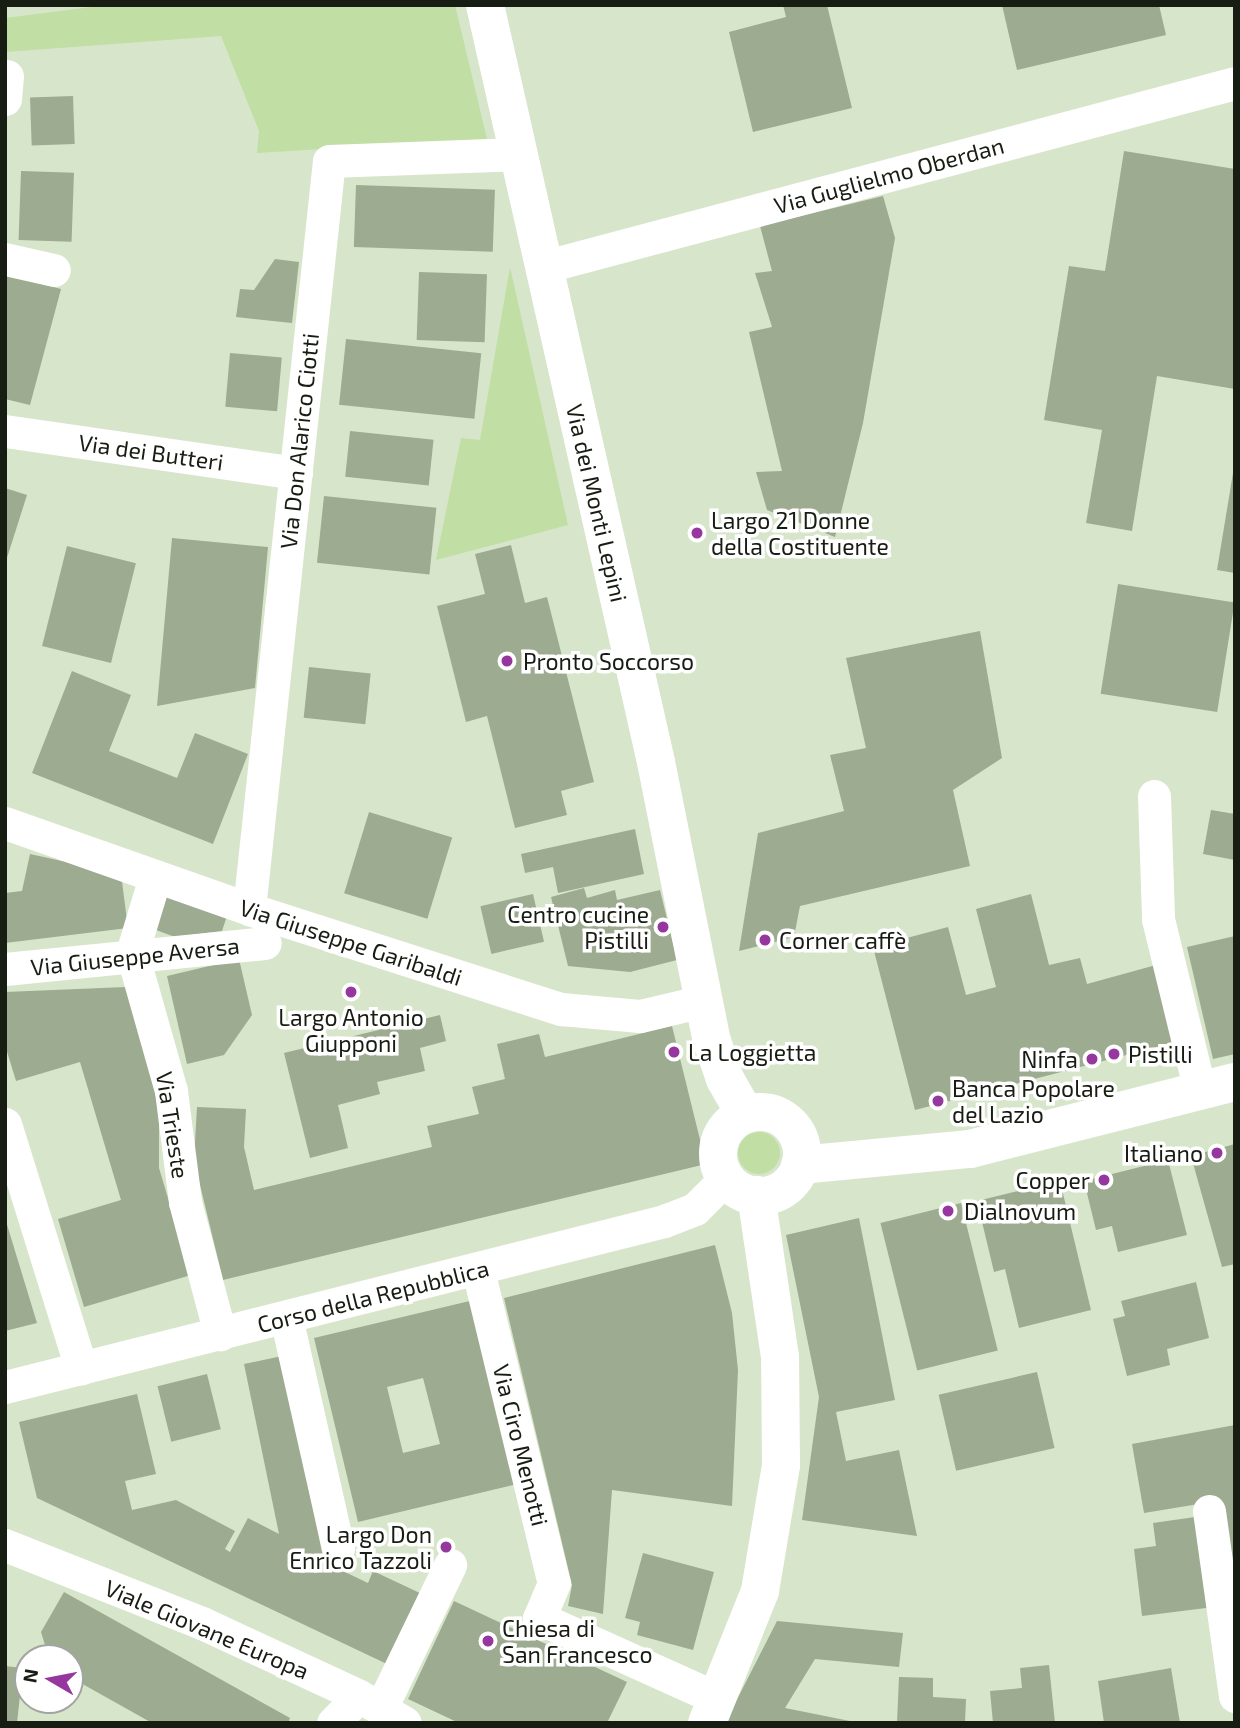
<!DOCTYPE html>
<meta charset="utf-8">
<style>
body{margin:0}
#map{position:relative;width:1240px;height:1728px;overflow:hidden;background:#d7e5ca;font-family:"Exo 2",sans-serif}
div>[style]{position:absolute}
.green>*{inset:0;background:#c1dea5}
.round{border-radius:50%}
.building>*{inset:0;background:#9dab91;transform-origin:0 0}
.street>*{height:33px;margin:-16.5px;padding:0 16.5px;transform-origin:16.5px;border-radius:16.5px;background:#fff}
.secondary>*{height:38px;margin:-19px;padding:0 19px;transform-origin:19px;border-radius:19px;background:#fff}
.secondary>.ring{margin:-19px;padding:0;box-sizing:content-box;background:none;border:38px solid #fff;border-radius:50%}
.dots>*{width:19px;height:19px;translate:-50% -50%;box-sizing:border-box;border:4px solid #fff;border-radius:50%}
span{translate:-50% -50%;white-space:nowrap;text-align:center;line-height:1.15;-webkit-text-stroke:7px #fff;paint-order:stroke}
.street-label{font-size:23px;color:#181d13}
.poi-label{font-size:23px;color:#181d13}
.left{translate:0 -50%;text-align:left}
.right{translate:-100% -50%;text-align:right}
.frame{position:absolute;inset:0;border:7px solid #181d13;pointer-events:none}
.north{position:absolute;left:14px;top:1644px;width:70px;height:70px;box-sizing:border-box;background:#fff;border:2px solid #a3a5a1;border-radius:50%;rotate:280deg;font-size:19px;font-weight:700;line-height:28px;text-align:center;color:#181d13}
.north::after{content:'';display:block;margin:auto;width:24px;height:32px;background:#96379f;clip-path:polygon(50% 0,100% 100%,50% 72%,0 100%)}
</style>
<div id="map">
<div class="green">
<i style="clip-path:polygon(107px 5px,455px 5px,487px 139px,257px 153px,259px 131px,221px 36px,5px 52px,5px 18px)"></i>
<i style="clip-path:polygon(510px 267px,568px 525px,436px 560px,461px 438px,480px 440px)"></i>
<i class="round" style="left:738px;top:1132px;width:42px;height:42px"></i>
</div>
<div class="building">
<i style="clip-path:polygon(783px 5px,827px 5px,852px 108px,753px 132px,729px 32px,786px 17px)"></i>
<i style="clip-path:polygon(1002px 5px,1159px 5px,1166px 35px,1017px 70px)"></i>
<i style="left:73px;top:96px;width:48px;height:43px;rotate:88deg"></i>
<i style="clip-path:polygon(1124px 151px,1235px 169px,1235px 389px,1157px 376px,1132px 531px,1086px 523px,1102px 430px,1044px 420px,1069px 266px,1105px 271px)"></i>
<i style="left:21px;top:171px;width:53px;height:69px;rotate:2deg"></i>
<i style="left:356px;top:185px;width:139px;height:62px;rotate:2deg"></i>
<i style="clip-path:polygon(883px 196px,895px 238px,863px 423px,835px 537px,767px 510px,756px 472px,782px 471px,749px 332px,772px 327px,755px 273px,772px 271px,760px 226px)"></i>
<i style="clip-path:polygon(275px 259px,299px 262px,292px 323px,236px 317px,240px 289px,254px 290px)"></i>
<i style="left:419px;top:272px;width:68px;height:68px;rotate:2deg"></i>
<i style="clip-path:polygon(7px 275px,61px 289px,30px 405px,5px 399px)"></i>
<i style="left:346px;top:339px;width:136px;height:66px;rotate:6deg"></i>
<i style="left:230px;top:353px;width:52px;height:54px;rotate:5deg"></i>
<i style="left:350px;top:431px;width:84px;height:46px;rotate:6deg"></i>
<i style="clip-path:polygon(1233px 473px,1235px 473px,1235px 573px,1217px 570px)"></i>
<i style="clip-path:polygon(5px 488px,27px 495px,6px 561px,5px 560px)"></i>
<i style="left:324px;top:496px;width:113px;height:67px;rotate:6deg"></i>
<i style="clip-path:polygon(172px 538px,268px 547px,255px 688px,157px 706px)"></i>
<i style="clip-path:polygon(511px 545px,525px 603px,547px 597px,594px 782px,561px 791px,567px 815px,515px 828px,487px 716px,466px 722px,437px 606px,485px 594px,475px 554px)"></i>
<i style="left:67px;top:546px;width:71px;height:103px;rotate:14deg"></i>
<i style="left:1118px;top:584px;width:118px;height:111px;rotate:9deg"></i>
<i style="clip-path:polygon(980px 631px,1002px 758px,953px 790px,970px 866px,800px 906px,794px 937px,739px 951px,758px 833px,844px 811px,830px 755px,866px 748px,846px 658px)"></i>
<i style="left:309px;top:667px;width:62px;height:51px;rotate:6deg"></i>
<i style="clip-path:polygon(72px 671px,131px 695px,109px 751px,177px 778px,195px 733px,248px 754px,213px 844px,32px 773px)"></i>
<i style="clip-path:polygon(1211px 810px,1235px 814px,1235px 860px,1203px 854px)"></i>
<i style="left:369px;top:812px;width:87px;height:85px;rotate:17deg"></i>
<i style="clip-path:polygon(635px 829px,644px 874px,558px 893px,553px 867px,525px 873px,521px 854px)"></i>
<i style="clip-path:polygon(30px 854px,121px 874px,128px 928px,5px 943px,5px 893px,22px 891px)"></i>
<i style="clip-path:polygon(584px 888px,587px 898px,615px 890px,617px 900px,660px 890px,677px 960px,630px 972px,568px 966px,551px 897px)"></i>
<i style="clip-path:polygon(168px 893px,228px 913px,222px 931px,175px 937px,156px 930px)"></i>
<i style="left:533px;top:894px;width:49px;height:54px;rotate:77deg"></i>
<i style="clip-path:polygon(1031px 894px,1049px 965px,1080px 958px,1087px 984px,1156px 965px,1176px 1042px,915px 1110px,873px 947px,948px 927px,966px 995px,996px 987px,976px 909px)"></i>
<i style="clip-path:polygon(1235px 936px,1235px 1054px,1213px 1059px,1187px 947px)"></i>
<i style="clip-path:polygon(239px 959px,252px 1015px,224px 1055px,187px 1064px,167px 976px)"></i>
<i style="clip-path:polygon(126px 987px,159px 1106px,159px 1168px,191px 1275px,84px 1307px,58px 1219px,121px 1200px,80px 1062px,16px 1081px,5px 1045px,5px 992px)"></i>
<i style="clip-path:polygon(440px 1015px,446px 1041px,420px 1048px,425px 1071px,377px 1082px,380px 1094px,338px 1105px,348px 1148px,310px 1158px,284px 1053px)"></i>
<i style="clip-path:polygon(672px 1026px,706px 1164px,223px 1280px,194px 1160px,197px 1107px,246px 1109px,244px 1147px,254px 1190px,432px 1147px,427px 1126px,479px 1114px,472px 1087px,505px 1079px,497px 1044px,539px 1034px,545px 1057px)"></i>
<i style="clip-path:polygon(1235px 1144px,1235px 1264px,1222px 1267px,1191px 1156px)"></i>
<i style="clip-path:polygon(1168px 1160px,1187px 1235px,1118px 1252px,1112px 1226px,1096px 1230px,1084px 1181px)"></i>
<i style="clip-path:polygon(1060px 1181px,1091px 1310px,1019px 1328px,1005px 1269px,994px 1272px,977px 1201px)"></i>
<i style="left:961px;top:1203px;width:152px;height:83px;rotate:76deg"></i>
<i style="clip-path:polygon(5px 1218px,37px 1323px,5px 1331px)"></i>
<i style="clip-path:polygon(859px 1218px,895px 1400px,836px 1412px,846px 1461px,899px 1450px,917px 1536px,802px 1520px,819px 1397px,786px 1235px)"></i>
<i style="clip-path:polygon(715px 1245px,732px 1313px,738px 1370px,732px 1506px,612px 1490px,603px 1614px,568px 1606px,572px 1585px,504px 1298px)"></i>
<i style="clip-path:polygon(1196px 1282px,1209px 1338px,1167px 1349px,1170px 1365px,1127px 1376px,1113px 1319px,1125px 1316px,1121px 1301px)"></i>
<i style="clip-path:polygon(evenodd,474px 1300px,517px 1484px,358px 1522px,314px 1338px,474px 1300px,423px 1378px,440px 1444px,403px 1453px,387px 1387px,423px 1378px)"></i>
<i style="clip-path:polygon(282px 1356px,324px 1562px,368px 1583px,373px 1571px,422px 1594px,389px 1665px,37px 1498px,19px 1422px,137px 1394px,156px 1474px,125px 1481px,132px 1510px,176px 1500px,235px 1531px,225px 1549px,230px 1552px,248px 1518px,279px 1534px,244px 1364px)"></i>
<i style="left:1037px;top:1372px;width:78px;height:101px;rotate:77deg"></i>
<i style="left:207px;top:1374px;width:57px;height:51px;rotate:76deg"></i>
<i style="clip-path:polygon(1235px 1425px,1235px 1594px,1217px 1501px,1144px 1513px,1132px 1444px)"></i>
<i style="clip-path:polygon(1202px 1516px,1214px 1607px,1142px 1616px,1134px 1549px,1156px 1546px,1153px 1523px)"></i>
<i style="clip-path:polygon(643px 1553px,714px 1572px,693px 1650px,637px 1635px,640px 1622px,625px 1618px)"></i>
<i style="clip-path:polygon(64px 1592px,290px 1718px,288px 1723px,152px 1723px,70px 1677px,70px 1658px,49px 1658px,41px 1632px)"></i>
<i style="clip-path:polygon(454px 1601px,627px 1682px,607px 1723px,459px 1723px,408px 1699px)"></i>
<i style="clip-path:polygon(777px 1621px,903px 1633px,899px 1667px,815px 1659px,785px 1708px,860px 1723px,725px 1723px)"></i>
<i style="clip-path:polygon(1049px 1665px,1055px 1723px,993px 1723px,990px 1691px,1022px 1688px,1020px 1668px)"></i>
<i style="clip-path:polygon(5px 1666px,23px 1668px,17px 1723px,5px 1723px)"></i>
<i style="clip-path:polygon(1171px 1668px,1180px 1723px,1104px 1723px,1098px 1681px)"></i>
<i style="clip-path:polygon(899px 1677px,933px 1678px,933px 1697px,966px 1699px,965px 1723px,897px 1723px)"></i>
</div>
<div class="street">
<i style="left:5px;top:99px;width:23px;rotate:-85deg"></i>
<i style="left:5px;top:259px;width:50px;rotate:12.7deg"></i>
<i style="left:543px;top:267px;width:716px;rotate:-14.89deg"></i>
<i style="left:5px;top:431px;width:294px;rotate:8.2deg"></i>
<i style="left:1154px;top:796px;width:123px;rotate:88.1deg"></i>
<i style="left:1158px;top:919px;width:177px;rotate:76.3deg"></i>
<i style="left:5px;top:823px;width:259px;rotate:19.4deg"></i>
<i style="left:249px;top:909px;width:328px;rotate:17.8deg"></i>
<i style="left:561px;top:1009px;width:79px;rotate:5.1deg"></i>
<i style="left:640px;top:1016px;width:65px;rotate:-13.4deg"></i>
<i style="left:155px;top:877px;width:79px;rotate:106.8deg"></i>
<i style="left:132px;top:953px;width:143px;rotate:74.2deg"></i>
<i style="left:171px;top:1091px;width:112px;rotate:82.8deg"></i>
<i style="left:185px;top:1202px;width:137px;rotate:75.1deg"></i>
<i style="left:249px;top:909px;width:752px;rotate:-83.9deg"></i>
<i style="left:329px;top:161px;width:190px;rotate:-2.1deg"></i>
<i style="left:5px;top:969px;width:261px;rotate:-5.7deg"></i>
<i style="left:5px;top:1124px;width:256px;rotate:72.7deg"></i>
<i style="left:478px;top:1270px;width:322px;rotate:76.4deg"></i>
<i style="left:554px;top:1583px;width:38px;rotate:113deg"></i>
<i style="left:539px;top:1618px;width:196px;rotate:24.3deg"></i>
<i style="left:286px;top:1317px;width:237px;rotate:77.3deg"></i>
<i style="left:5px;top:1387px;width:680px;rotate:-14.14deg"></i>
<i style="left:664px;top:1221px;width:33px;rotate:-21deg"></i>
<i style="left:695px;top:1209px;width:44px;rotate:-45deg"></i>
<i style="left:1209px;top:1511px;width:187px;rotate:82deg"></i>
<i style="left:5px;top:1545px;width:212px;rotate:21.6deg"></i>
<i style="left:202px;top:1623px;width:173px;rotate:24.9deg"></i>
<i style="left:359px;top:1696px;width:53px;rotate:30.4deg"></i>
<i style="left:381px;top:1708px;width:159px;rotate:-64.2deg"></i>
<i style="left:333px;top:1723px;width:37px;rotate:-46deg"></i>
</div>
<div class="secondary">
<i style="left:485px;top:5px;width:776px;rotate:77.27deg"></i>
<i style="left:656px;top:762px;width:285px;rotate:78.7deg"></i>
<i style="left:712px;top:1041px;width:40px;rotate:71.1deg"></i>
<i style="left:725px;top:1079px;width:40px;rotate:60.3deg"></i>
<i class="ring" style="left:718px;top:1112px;width:46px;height:46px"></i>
<i style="left:800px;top:1165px;width:171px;rotate:-5.4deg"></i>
<i style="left:970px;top:1149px;width:273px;rotate:-14.2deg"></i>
<i style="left:707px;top:1723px;width:142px;rotate:-68.1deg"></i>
<i style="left:760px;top:1591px;width:128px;rotate:-80.5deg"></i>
<i style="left:781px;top:1465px;width:108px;rotate:-90.5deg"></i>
<i style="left:780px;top:1357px;width:164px;rotate:-98.4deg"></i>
</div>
<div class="dots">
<i style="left:697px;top:533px;background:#96379f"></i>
<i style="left:507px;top:661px;background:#96379f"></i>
<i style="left:663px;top:927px;background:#96379f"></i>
<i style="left:765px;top:940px;background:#96379f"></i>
<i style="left:351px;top:992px;background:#96379f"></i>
<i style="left:674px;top:1052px;background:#96379f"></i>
<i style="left:1114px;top:1054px;background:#96379f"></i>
<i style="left:1092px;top:1059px;background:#96379f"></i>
<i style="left:938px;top:1101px;background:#96379f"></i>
<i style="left:1217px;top:1153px;background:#96379f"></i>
<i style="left:1104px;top:1180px;background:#96379f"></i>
<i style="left:948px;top:1211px;background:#96379f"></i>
<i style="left:446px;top:1547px;background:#96379f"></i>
<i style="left:488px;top:1641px;background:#96379f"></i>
</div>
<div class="street-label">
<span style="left:889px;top:175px;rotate:-15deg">Via Guglielmo Oberdan</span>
<span style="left:299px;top:441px;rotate:-84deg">Via Don Alarico Ciotti</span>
<span style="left:151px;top:452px;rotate:8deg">Via dei Butteri</span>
<span style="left:597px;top:503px;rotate:77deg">Via dei Monti Lepini</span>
<span style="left:351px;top:942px;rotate:18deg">Via Giuseppe Garibaldi</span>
<span style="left:135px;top:956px;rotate:-6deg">Via Giuseppe Aversa</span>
<span style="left:173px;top:1125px;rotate:81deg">Via Trieste</span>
<span style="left:373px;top:1296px;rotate:-14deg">Corso della Repubblica</span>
<span style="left:521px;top:1445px;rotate:76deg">Via Ciro Menotti</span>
<span style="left:207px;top:1629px;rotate:23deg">Viale Giovane Europa</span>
</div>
<div class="poi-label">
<span class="left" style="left:711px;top:533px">Largo 21 Donne<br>della Costituente</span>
<span class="left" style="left:523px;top:661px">Pronto Soccorso</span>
<span class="right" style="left:649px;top:927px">Centro cucine<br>Pistilli</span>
<span class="left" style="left:779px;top:940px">Corner caffè</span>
<span style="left:351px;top:1030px">Largo Antonio<br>Giupponi</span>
<span class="left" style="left:688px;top:1052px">La Loggietta</span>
<span class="left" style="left:1128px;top:1054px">Pistilli</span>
<span class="right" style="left:1078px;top:1059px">Ninfa</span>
<span class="left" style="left:952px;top:1101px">Banca Popolare<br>del Lazio</span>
<span class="right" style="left:1203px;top:1153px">Italiano</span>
<span class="right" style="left:1090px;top:1180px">Copper</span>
<span class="left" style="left:964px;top:1211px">Dialnovum</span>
<span class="right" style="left:432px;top:1547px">Largo Don<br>Enrico Tazzoli</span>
<span class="left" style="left:502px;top:1641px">Chiesa di<br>San Francesco</span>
</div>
<div class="frame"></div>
<div class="north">N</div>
</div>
